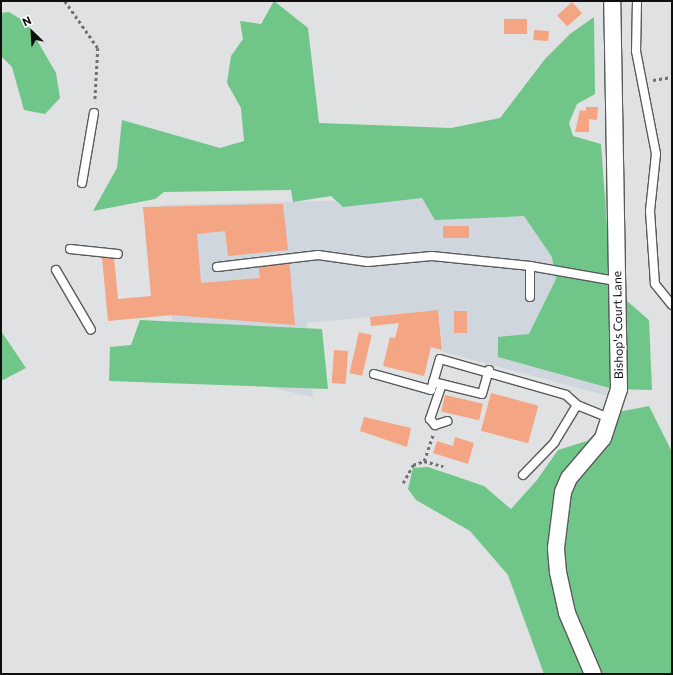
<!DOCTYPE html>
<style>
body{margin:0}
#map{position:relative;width:673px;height:675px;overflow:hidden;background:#e0e1e2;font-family:Commissioner,sans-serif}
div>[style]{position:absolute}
.built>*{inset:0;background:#cfd6dd}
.green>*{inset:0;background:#6fc688}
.building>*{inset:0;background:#f3a584;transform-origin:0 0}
.path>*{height:2.5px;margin-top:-1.25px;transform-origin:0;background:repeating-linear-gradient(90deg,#707171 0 3px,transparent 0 6px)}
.roads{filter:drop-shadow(1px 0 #595a5b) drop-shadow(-1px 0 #595a5b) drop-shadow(0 1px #595a5b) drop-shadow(0 -1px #595a5b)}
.service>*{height:8px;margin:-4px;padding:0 4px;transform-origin:4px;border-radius:4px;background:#fff}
.minor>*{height:16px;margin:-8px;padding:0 8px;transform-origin:8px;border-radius:8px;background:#fff}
span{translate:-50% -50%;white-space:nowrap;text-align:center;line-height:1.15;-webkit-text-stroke:3.5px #fff;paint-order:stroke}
.street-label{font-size:12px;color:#0f0f0f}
.frame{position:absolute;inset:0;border:2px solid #0f0f0f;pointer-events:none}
.north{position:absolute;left:12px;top:12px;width:40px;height:40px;-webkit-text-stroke:3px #fff;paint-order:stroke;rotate:335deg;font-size:11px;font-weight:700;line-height:16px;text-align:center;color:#0f0f0f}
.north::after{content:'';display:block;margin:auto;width:14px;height:18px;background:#0f0f0f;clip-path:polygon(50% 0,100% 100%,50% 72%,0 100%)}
</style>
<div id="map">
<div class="built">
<i style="clip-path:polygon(606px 194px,608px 396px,443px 352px,438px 310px,307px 323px,313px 397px,241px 381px,178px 383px,161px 205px)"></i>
</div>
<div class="green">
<i style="clip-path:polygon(274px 1px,308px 28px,319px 123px,451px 128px,500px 118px,545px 59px,570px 34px,594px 17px,595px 94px,577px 104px,569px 123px,573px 136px,601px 144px,610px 266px,627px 301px,649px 320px,652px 390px,613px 389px,498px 357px,498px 337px,529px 334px,556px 279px,552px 257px,524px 216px,435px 220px,422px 198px,343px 207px,331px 196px,293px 202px,291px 190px,164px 192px,155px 199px,93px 211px,117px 168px,122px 120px,220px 148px,244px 141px,241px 108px,227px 83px,231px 56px,243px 39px,240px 21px,261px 24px)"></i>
<i style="clip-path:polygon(9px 12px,27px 23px,56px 73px,60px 98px,45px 114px,24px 110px,12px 67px,1px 56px,1px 13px)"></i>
<i style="clip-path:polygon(140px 320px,322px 329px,328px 389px,109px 381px,110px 347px,131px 345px)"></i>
<i style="clip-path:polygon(1px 331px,26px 368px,1px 381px)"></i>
<i style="clip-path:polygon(649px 406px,672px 452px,672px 674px,544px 674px,508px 575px,470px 531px,416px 500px,408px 489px,413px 468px,428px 467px,484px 486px,511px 509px,537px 480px,558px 450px,587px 441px,618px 412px)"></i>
</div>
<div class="building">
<i style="left:572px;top:2px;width:15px;height:20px;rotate:48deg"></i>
<i style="left:527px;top:19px;width:15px;height:23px;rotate:90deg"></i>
<i style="left:534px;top:30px;width:15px;height:10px;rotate:4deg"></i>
<i style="clip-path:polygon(586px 107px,598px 107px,597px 120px,589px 119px,589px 132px,575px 132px,580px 110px,586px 111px)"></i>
<i style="clip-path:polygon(283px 204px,288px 250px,228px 256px,225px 231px,197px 234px,201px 283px,260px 278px,258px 263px,289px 260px,295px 325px,172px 315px,108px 321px,102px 258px,114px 257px,118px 299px,151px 296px,143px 207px)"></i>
<i style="left:443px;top:226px;width:26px;height:12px"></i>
<i style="clip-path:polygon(438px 310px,442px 350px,431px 347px,424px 376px,383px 366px,390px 337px,395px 338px,399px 323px,371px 326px,370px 317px)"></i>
<i style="left:454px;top:311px;width:13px;height:22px"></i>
<i style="left:359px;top:332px;width:13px;height:42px;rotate:13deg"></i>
<i style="left:334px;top:350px;width:14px;height:33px;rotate:4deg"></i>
<i style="left:491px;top:393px;width:49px;height:39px;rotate:15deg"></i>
<i style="left:445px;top:395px;width:39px;height:17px;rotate:13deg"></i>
<i style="clip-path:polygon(364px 417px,411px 428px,407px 447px,360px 431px)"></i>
<i style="clip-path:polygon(455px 437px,474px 443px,468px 464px,433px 453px,437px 441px,453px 446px)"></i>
</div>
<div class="path">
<i style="left:65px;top:1px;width:57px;rotate:54.9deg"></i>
<i style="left:98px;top:48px;width:54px;rotate:93.2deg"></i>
<i style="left:653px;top:80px;width:19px;rotate:-9deg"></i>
<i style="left:424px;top:461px;width:28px;rotate:-71deg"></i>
<i style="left:403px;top:483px;width:21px;rotate:-61deg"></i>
<i style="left:413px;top:465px;width:12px;rotate:-20deg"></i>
<i style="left:424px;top:461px;width:20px;rotate:15deg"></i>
</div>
<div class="roads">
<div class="service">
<i style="left:637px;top:1px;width:50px;rotate:91.1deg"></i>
<i style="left:636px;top:51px;width:105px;rotate:79deg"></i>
<i style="left:656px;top:154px;width:57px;rotate:96deg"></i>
<i style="left:650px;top:211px;width:73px;rotate:86.1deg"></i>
<i style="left:655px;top:284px;width:27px;rotate:51deg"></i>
<i style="left:82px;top:183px;width:71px;rotate:-80.3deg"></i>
<i style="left:70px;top:249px;width:48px;rotate:5.9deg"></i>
<i style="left:217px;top:267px;width:102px;rotate:-6.8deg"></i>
<i style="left:318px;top:255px;width:50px;rotate:8deg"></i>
<i style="left:368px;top:262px;width:64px;rotate:-5.4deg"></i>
<i style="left:432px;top:256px;width:99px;rotate:5.8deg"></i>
<i style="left:530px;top:266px;width:87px;rotate:9.9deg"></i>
<i style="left:56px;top:270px;width:69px;rotate:59.7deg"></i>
<i style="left:530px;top:297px;width:31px;rotate:-90deg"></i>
<i style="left:374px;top:374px;width:59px;rotate:15.7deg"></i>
<i style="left:431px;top:390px;width:32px;rotate:-74deg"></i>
<i style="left:440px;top:359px;width:131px;rotate:15.9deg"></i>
<i style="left:566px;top:395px;width:15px;rotate:42deg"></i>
<i style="left:577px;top:405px;width:37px;rotate:22deg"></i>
<i style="left:433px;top:382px;width:50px;rotate:13.8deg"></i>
<i style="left:482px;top:394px;width:25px;rotate:-74deg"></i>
<i style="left:442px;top:384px;width:37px;rotate:109deg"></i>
<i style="left:430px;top:419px;width:8px;rotate:50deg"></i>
<i style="left:435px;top:425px;width:13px;rotate:-18deg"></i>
<i style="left:523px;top:475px;width:45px;rotate:-45.9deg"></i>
<i style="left:554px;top:443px;width:44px;rotate:-58.8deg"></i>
</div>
<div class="minor">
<i style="left:593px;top:674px;width:66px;rotate:-113.1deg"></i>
<i style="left:567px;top:613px;width:42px;rotate:-102.4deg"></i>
<i style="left:558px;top:572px;width:24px;rotate:-95deg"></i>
<i style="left:556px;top:548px;width:56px;rotate:-82.9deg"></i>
<i style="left:563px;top:492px;width:15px;rotate:-67deg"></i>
<i style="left:569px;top:478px;width:52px;rotate:-49.6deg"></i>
<i style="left:603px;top:438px;width:52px;rotate:-71.9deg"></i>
<i style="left:619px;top:389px;width:388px;rotate:-91deg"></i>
</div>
</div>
<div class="street-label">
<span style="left:618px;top:325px;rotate:-91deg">Bishop's Court Lane</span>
</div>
<div class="frame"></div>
<div class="north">N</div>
</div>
